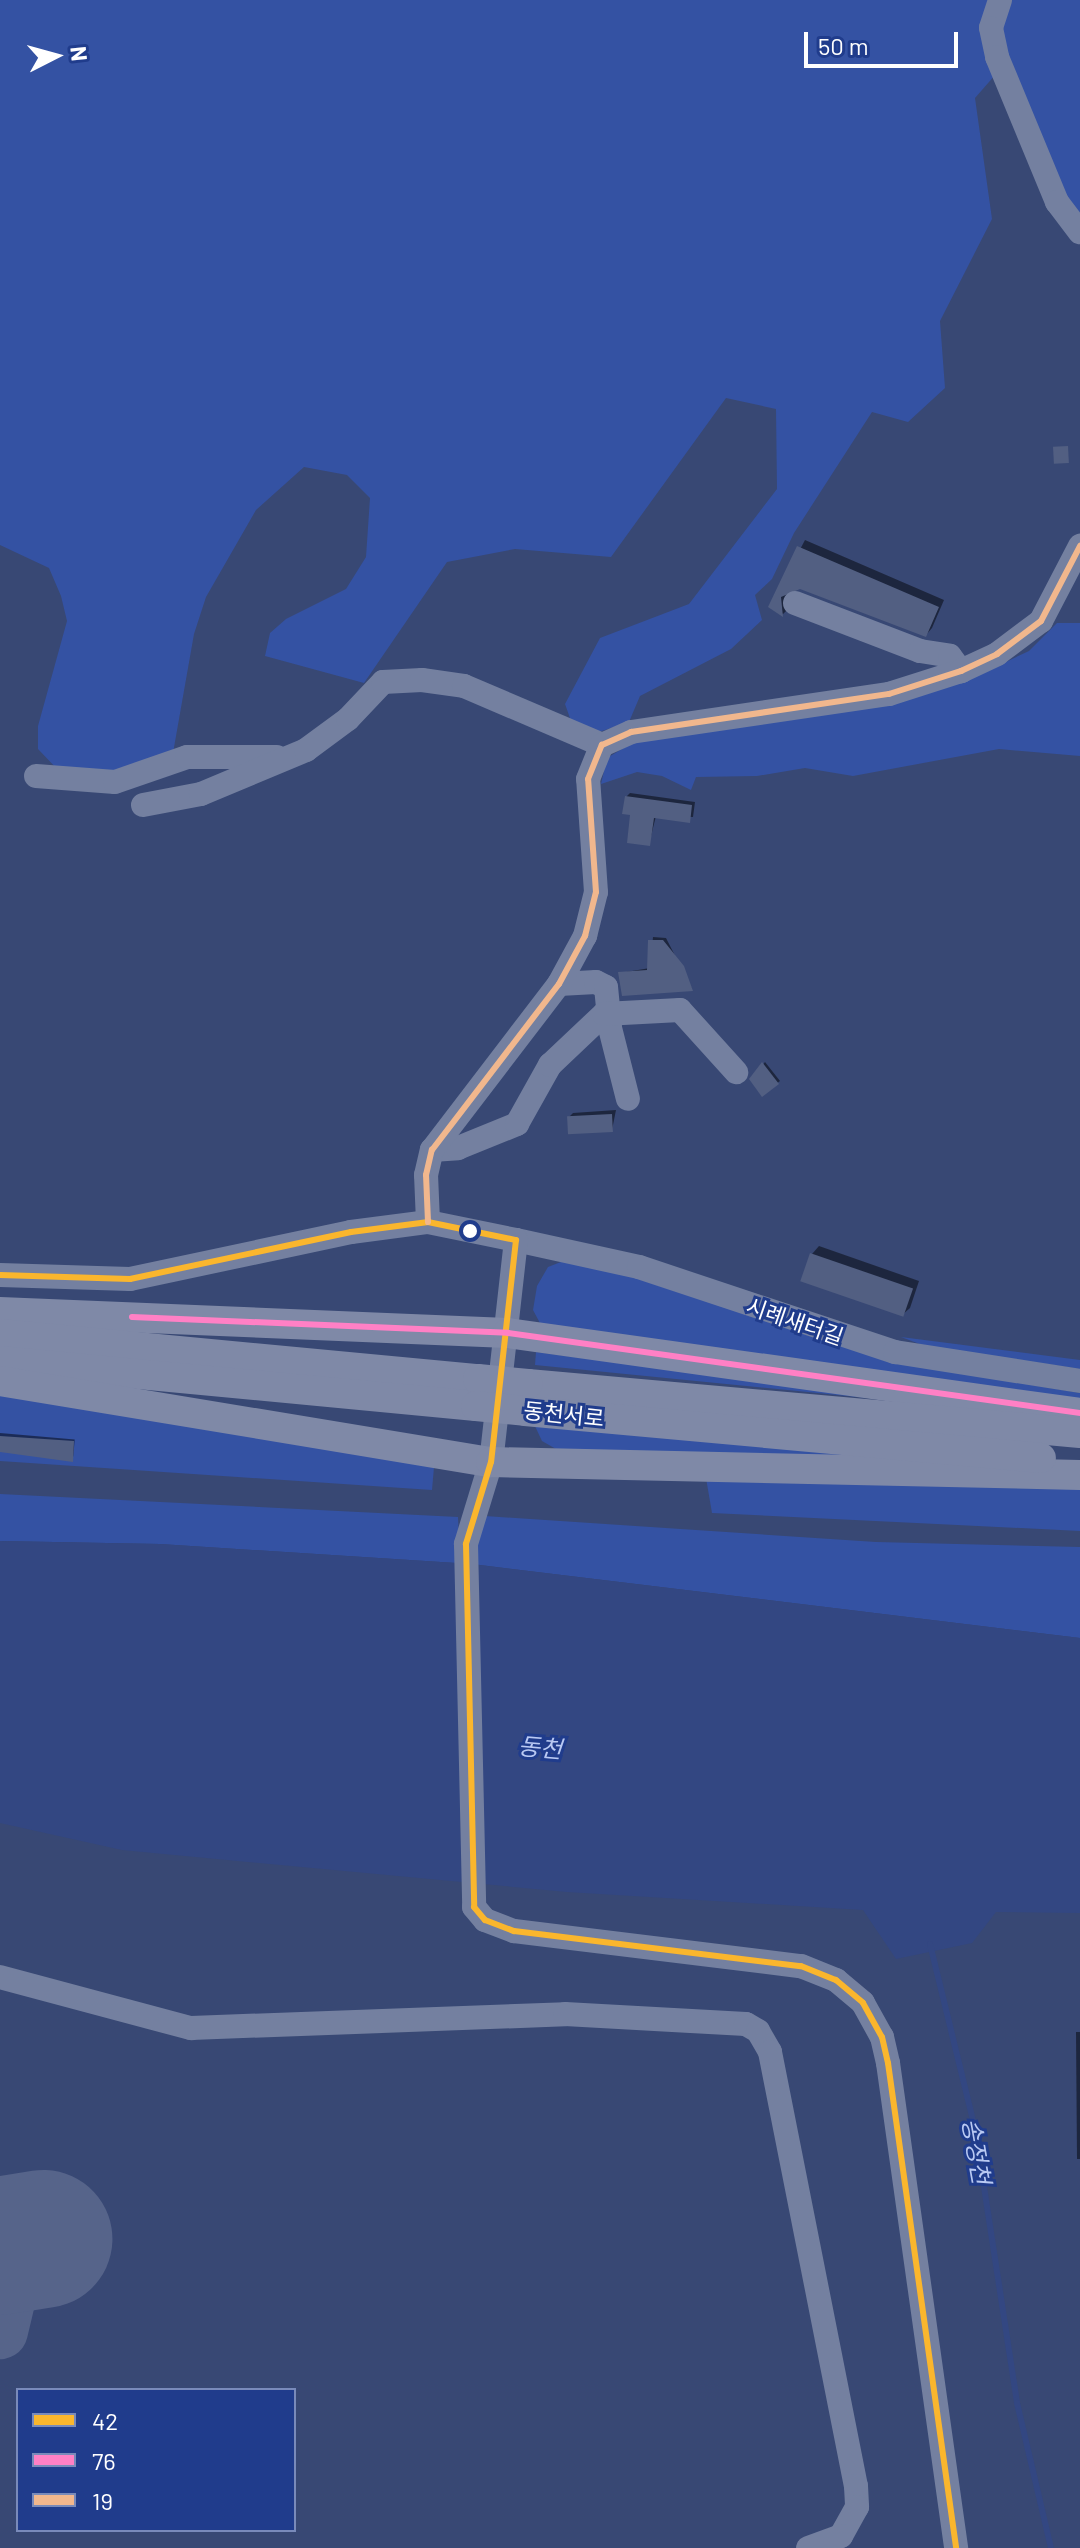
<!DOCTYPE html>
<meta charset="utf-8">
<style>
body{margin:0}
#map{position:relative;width:1080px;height:2548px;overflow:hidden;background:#384874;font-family:Barlow,"Noto Sans KR",sans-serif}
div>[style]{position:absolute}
.green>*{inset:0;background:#3452a3}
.water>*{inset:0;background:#334782}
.shadow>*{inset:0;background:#0007;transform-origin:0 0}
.stream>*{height:6px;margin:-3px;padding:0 3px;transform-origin:3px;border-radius:3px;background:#334782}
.taxiway>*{height:56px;margin:-28px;padding:0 28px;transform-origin:28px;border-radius:28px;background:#56648a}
.runway>*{height:138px;margin:-69px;padding:0 69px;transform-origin:69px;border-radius:69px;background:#56648a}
.building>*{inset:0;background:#525f82;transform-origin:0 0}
.minor>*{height:24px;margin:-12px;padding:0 12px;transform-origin:12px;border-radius:12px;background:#7480a0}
.major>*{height:30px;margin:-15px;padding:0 15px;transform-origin:15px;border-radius:15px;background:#7f89a7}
.major-bridge>*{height:30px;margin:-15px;padding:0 15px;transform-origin:15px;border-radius:15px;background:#7f89a7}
.bus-1>*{height:6px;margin:-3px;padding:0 3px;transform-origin:3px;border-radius:3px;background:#fab62d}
.bus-2>*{height:6px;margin:-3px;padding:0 3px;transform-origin:3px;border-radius:3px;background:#ff80c5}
.bus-3>*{height:6px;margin:-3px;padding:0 3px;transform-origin:3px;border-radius:3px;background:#f1b78d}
.dots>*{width:22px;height:22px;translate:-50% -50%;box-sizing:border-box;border:4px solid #203c8c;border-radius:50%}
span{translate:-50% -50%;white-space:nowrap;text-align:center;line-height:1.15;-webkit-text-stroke:6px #203c8c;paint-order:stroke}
.street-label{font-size:22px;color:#fff}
.water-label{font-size:24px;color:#b9c9f3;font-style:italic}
.legend{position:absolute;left:16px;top:2388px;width:280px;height:144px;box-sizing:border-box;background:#203c8c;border:2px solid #798aba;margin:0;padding:10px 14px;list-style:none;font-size:24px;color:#fff}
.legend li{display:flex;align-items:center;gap:16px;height:40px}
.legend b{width:40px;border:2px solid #798aba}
.north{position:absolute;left:16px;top:16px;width:80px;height:80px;-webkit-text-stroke:6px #203c8c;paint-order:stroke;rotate:84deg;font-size:22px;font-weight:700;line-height:32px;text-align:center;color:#fff}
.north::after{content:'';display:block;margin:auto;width:28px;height:36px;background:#fff;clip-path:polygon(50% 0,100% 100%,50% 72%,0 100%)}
.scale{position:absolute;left:804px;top:32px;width:154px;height:36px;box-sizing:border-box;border:4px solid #fff;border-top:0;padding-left:10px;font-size:24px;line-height:28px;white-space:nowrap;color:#fff;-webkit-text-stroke:6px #203c8c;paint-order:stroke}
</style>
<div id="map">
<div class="green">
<i style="clip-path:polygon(0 0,1080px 0,1080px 222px,996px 74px,975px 98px,992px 219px,940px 321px,945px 388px,908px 422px,872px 412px,794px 533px,772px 579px,755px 595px,762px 620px,731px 649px,640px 696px,629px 722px,599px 732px,571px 721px,565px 704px,600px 638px,689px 604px,777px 489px,776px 409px,726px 398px,611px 557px,515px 549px,447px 562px,364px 683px,265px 656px,270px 633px,286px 619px,346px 589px,366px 557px,370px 498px,347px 475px,304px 467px,256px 510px,206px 597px,194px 634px,173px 753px,124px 773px,59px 771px,38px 749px,38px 726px,67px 621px,61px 596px,49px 568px,0 545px)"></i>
<i style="clip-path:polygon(1057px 623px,1080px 623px,1080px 756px,999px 749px,853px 776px,805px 768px,757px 776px,696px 777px,691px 790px,662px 776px,637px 772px,601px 784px,607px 758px,632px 743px,978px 675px,1029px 651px)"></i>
<i style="clip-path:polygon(566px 1260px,637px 1277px,894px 1362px,1080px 1393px,1080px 1404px,541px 1325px,533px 1310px,537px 1286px,548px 1267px)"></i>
<i style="clip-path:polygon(901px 1337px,1080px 1360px,1080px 1369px,925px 1346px)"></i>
<i style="clip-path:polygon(536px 1352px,969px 1408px,535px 1365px)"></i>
<i style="clip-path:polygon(0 1395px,434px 1467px,432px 1490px,0 1461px)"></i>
<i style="clip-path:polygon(534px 1424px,908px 1460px,563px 1453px,542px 1441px)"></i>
<i style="clip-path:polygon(706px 1478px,1080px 1488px,1080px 1531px,712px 1513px)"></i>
<i style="clip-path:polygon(0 1494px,458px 1517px,459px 1539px,485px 1516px,876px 1542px,1080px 1547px,1080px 1638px,472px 1564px,160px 1544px,0 1541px)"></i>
</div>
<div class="water">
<i style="clip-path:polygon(0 1541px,160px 1544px,472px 1564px,1080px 1638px,1080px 1913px,996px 1912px,972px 1943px,896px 1959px,863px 1910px,567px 1892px,122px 1850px,0 1823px)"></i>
</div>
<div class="shadow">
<i style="clip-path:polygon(805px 540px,944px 600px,932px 628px,926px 635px,800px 587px,787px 592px,789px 608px,783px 614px,770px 606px)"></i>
<i style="clip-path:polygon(630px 793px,695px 802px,693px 817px,656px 816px,649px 844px,632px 813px,626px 797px)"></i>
<i style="clip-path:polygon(653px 937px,666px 938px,692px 989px,624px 994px,620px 973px,650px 968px)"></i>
<i style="clip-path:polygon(765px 1062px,780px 1081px,762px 1094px,751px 1079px)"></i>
<i style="clip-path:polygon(616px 1110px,612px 1130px,569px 1117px,573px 1113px)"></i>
<i style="clip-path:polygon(819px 1246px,919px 1281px,910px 1308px,902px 1315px,812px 1254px)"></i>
<i style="left:0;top:1433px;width:75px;height:17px;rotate:5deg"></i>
<i style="clip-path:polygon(1076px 2032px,1080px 2032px,1080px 2159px,1077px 2159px)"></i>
</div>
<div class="stream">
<i style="left:930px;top:1944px;width:189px;rotate:76.3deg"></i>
<i style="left:975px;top:2128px;width:278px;rotate:81.3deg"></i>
<i style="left:1017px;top:2403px;width:149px;rotate:76.8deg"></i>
</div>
<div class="taxiway">
<i style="left:0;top:2227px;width:44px;rotate:69.9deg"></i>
<i style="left:15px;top:2268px;width:65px;rotate:103.4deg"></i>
</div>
<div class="runway">
<i style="left:0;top:2246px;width:44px;rotate:-9.2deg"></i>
</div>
<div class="building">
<i style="left:1068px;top:446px;width:17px;height:15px;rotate:87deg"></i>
<i style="clip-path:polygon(797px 546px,939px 607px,926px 637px,800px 589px,781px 597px,783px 617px,768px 607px)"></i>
<i style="clip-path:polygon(625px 796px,692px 805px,690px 823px,654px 818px,650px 846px,627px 843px,630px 815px,622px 814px)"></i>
<i style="clip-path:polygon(648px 940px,663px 940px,684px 966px,693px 991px,622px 996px,618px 972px,647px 970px)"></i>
<i style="clip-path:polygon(762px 1062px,779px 1084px,762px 1097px,749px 1079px)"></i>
<i style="left:612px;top:1114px;width:18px;height:45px;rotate:87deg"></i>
<i style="left:810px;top:1253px;width:109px;height:30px;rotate:19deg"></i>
<i style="clip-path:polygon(0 1436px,74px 1441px,73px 1462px,0 1452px)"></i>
</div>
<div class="minor">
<i style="left:1000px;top:0;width:29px;rotate:108deg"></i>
<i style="left:991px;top:28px;width:30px;rotate:78deg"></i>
<i style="left:997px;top:57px;width:157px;rotate:67.5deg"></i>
<i style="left:1057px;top:202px;width:38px;rotate:53deg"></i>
<i style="left:795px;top:603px;width:134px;rotate:21deg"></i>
<i style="left:920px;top:651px;width:30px;rotate:9deg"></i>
<i style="left:950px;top:656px;width:19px;rotate:54deg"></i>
<i style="left:36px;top:776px;width:79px;rotate:4.3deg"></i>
<i style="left:115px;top:782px;width:76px;rotate:-19.1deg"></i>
<i style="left:187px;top:757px;width:90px"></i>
<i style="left:143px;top:805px;width:59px;rotate:-10.7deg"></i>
<i style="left:201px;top:794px;width:114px;rotate:-22.7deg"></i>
<i style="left:306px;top:750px;width:52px;rotate:-36.4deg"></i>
<i style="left:348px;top:719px;width:51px;rotate:-46.6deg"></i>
<i style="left:383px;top:682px;width:39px;rotate:-3deg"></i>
<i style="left:422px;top:680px;width:42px;rotate:8.1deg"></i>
<i style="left:464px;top:686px;width:150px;rotate:23.1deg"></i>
<i style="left:559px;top:984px;width:37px;rotate:-3deg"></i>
<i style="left:596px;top:982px;width:11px;rotate:27deg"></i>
<i style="left:606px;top:987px;width:41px;rotate:84.4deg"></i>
<i style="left:610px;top:1028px;width:73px;rotate:75.8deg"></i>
<i style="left:432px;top:1150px;width:26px;rotate:-4deg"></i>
<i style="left:458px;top:1148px;width:64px;rotate:-22.1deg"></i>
<i style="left:517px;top:1124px;width:68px;rotate:-60.8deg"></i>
<i style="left:550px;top:1065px;width:74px;rotate:-43.4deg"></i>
<i style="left:604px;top:1014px;width:76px;rotate:-3deg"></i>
<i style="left:680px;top:1010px;width:84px;rotate:47.9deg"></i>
<i style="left:428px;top:1222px;width:47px;rotate:-92.4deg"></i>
<i style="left:426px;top:1175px;width:26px;rotate:-77deg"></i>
<i style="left:432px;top:1150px;width:209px;rotate:-52.6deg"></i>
<i style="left:559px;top:984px;width:55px;rotate:-61.6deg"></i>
<i style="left:585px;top:936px;width:45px;rotate:-76deg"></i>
<i style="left:596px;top:892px;width:113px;rotate:-94deg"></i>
<i style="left:588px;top:779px;width:37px;rotate:-68deg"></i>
<i style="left:602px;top:745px;width:32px;rotate:-24deg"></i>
<i style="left:631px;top:732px;width:261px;rotate:-8.4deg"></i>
<i style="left:889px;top:694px;width:76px;rotate:-17.7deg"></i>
<i style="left:961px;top:671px;width:40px;rotate:-25deg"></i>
<i style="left:997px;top:654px;width:55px;rotate:-36.9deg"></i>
<i style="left:1041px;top:621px;width:85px;rotate:-62.5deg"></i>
<i style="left:516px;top:1240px;width:126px;rotate:12.4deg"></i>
<i style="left:639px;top:1267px;width:270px;rotate:18.4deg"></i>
<i style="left:895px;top:1352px;width:187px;rotate:8.9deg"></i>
<i style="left:0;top:1275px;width:130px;rotate:1.8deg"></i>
<i style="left:130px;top:1279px;width:226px;rotate:-12deg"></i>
<i style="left:351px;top:1232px;width:78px;rotate:-7.4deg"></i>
<i style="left:428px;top:1222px;width:90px;rotate:11.6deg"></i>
<i style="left:516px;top:1240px;width:223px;rotate:96.4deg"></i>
<i style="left:491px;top:1462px;width:86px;rotate:107deg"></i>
<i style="left:466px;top:1544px;width:363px;rotate:88.7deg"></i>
<i style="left:474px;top:1907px;width:17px;rotate:50deg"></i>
<i style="left:485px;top:1920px;width:31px;rotate:21deg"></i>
<i style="left:514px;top:1931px;width:289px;rotate:7deg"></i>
<i style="left:801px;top:1966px;width:38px;rotate:22deg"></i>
<i style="left:836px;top:1980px;width:35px;rotate:40deg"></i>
<i style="left:863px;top:2003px;width:39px;rotate:61deg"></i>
<i style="left:882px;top:2037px;width:27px;rotate:77deg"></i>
<i style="left:888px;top:2063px;width:490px;rotate:82deg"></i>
<i style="left:0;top:1977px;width:198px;rotate:15deg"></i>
<i style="left:191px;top:2028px;width:374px;rotate:-2.1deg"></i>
<i style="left:565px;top:2014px;width:181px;rotate:3.2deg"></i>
<i style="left:746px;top:2024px;width:14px;rotate:30deg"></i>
<i style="left:758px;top:2031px;width:24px;rotate:60deg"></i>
<i style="left:770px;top:2052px;width:442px;rotate:78.8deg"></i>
<i style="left:856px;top:2486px;width:21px;rotate:87deg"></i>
<i style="left:857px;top:2507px;width:33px;rotate:119deg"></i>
<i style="left:841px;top:2536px;width:35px;rotate:160deg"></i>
</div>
<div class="major">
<i style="left:0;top:1312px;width:508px;rotate:2.37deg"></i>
<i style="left:508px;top:1333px;width:578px;rotate:7.96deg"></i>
<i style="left:0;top:1334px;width:480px;rotate:5.4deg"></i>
<i style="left:0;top:1361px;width:478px;rotate:5.4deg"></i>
<i style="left:0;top:1381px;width:498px;rotate:9.4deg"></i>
<i style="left:491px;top:1462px;width:589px;rotate:1.26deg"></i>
<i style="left:528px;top:1384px;width:554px;rotate:5.07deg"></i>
<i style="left:525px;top:1411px;width:518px;rotate:5.2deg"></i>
</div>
<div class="major-bridge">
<i style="left:478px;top:1379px;width:50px;rotate:5.7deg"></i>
<i style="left:476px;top:1406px;width:49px;rotate:5.8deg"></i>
</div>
<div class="bus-1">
<i style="left:0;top:1275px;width:130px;rotate:1.8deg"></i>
<i style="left:130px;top:1279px;width:226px;rotate:-12deg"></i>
<i style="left:351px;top:1232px;width:78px;rotate:-7.4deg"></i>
<i style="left:428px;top:1222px;width:90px;rotate:11.6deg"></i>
<i style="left:516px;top:1240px;width:223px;rotate:96.4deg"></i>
<i style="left:491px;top:1462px;width:86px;rotate:107deg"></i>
<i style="left:466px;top:1544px;width:363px;rotate:88.7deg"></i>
<i style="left:474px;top:1907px;width:17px;rotate:50deg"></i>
<i style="left:485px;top:1920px;width:31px;rotate:21deg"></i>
<i style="left:514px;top:1931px;width:289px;rotate:7deg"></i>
<i style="left:801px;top:1966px;width:38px;rotate:22deg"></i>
<i style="left:836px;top:1980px;width:35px;rotate:40deg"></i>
<i style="left:863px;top:2003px;width:39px;rotate:61deg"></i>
<i style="left:882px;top:2037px;width:27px;rotate:77deg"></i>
<i style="left:888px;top:2063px;width:490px;rotate:82deg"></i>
</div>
<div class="bus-2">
<i style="left:132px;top:1317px;width:376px;rotate:2.4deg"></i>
<i style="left:508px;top:1333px;width:578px;rotate:7.96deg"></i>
</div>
<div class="bus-3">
<i style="left:428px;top:1222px;width:47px;rotate:-92.4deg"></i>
<i style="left:426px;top:1175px;width:26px;rotate:-77deg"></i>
<i style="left:432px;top:1150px;width:209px;rotate:-52.6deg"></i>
<i style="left:559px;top:984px;width:55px;rotate:-61.6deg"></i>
<i style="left:585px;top:936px;width:45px;rotate:-76deg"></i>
<i style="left:596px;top:892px;width:113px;rotate:-94deg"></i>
<i style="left:588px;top:779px;width:37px;rotate:-68deg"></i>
<i style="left:602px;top:745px;width:32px;rotate:-24deg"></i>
<i style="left:631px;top:732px;width:261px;rotate:-8.4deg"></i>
<i style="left:889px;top:694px;width:76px;rotate:-17.7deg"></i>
<i style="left:961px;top:671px;width:40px;rotate:-25deg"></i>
<i style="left:997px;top:654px;width:55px;rotate:-36.9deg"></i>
<i style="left:1041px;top:621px;width:85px;rotate:-62.5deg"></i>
</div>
<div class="dots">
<i style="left:470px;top:1231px;background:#fff"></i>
</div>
<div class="street-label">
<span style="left:795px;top:1321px;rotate:19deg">시례새터길</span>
<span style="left:564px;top:1414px;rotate:6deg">동천서로</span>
</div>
<div class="water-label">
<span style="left:540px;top:1747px;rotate:5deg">동천</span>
<span style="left:977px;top:2151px;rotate:80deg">송정천</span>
</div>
<ul class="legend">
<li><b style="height:10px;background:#fab62d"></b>42</li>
<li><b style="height:10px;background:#ff80c5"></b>76</li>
<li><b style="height:10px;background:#f1b78d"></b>19</li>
</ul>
<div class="north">N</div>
<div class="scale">50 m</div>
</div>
